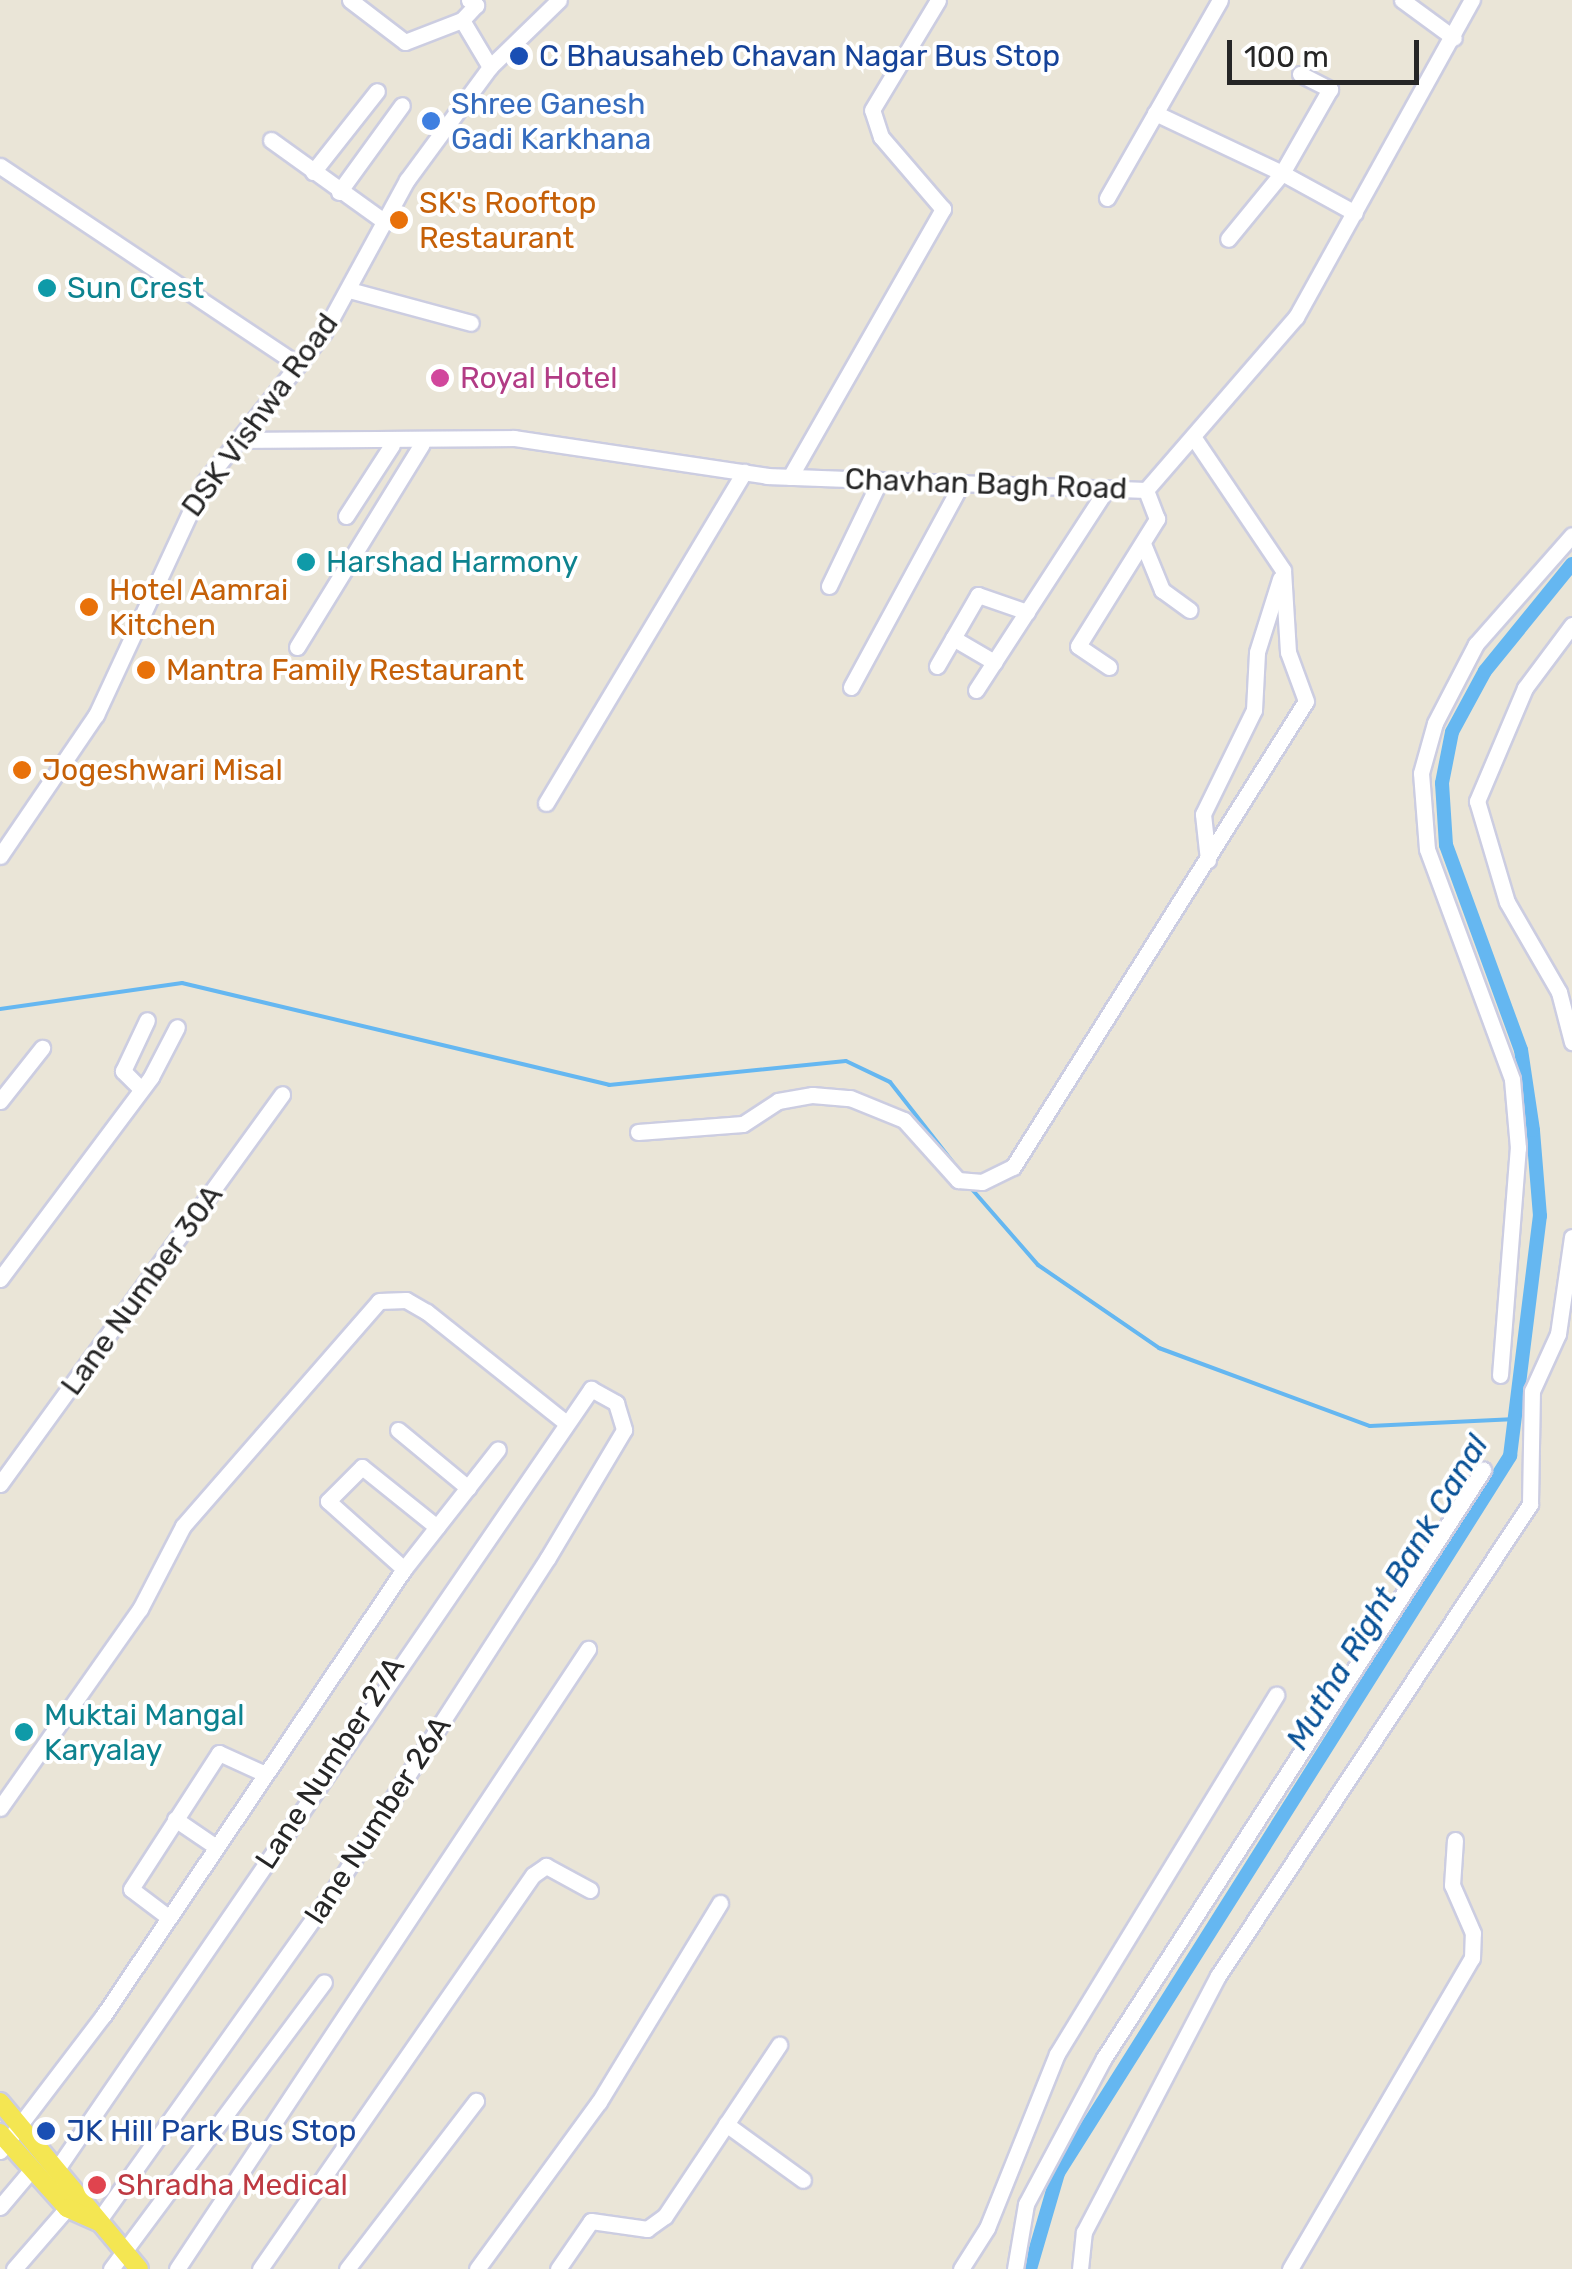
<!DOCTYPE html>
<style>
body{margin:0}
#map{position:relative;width:1572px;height:2269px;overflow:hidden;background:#eae5d7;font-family:Rubik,sans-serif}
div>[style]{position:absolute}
.stream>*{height:4px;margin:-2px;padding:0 2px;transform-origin:2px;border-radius:2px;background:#65b7f1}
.canal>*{height:14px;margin:-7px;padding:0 7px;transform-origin:7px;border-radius:7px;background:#65b7f1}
.roads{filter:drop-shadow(2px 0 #cccde1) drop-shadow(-2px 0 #cccde1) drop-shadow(0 2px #cccde1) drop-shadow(0 -2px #cccde1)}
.minor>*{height:15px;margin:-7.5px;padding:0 7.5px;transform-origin:7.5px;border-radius:7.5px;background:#fff}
.major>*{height:18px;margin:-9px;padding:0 9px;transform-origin:9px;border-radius:9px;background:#f4e652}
.dots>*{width:28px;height:28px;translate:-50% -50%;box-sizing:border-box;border:5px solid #fff;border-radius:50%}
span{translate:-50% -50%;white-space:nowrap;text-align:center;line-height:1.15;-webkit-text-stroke:8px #fff;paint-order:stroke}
.transit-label{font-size:30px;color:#164399}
.left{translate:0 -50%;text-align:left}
.shop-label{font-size:30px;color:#366cbe}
.food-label{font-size:30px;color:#c56008}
.culture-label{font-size:30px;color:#0d838f}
.hotel-label{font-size:30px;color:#b23c85}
.street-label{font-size:30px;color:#262626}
.health-label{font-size:30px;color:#be3a42}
.water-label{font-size:32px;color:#095297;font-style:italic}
.scale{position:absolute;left:1227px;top:40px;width:192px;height:45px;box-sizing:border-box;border:5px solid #262626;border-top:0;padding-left:12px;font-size:30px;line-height:35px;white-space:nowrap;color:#262626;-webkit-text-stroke:8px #fff;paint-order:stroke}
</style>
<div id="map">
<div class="stream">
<i style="left:0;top:1009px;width:184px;rotate:-8.1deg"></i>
<i style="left:182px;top:983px;width:439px;rotate:13.4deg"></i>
<i style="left:609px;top:1085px;width:238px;rotate:-5.8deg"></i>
<i style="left:846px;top:1061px;width:49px;rotate:25.5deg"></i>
<i style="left:890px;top:1082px;width:112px;rotate:51.9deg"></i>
<i style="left:970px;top:1187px;width:103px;rotate:48.9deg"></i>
<i style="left:1038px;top:1265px;width:147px;rotate:34.4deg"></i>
<i style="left:1159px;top:1348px;width:225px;rotate:20.3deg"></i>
<i style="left:1370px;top:1426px;width:146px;rotate:-2.7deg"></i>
</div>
<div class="canal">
<i style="left:1030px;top:2269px;width:100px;rotate:-73.7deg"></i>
<i style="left:1058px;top:2173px;width:848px;rotate:-57.77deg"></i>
<i style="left:1510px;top:1456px;width:242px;rotate:-82.9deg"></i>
<i style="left:1540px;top:1216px;width:86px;rotate:-94.7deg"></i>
<i style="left:1533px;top:1130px;width:81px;rotate:-98.5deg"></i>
<i style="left:1521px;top:1050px;width:218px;rotate:-110.1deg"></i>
<i style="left:1446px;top:845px;width:62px;rotate:-93.7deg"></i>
<i style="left:1442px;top:783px;width:52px;rotate:-78.9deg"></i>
<i style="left:1452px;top:732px;width:69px;rotate:-61.6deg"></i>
<i style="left:1485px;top:671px;width:138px;rotate:-50.9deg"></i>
</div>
<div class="roads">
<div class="minor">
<i style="left:350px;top:0;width:69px;rotate:37.4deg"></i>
<i style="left:405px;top:42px;width:61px;rotate:-21.1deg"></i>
<i style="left:469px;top:0;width:9px;rotate:36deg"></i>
<i style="left:476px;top:5px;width:21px;rotate:133deg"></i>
<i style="left:462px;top:20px;width:55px;rotate:59.2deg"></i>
<i style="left:1402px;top:0;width:64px;rotate:36.2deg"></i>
<i style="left:1300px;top:74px;width:34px;rotate:27deg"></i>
<i style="left:1330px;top:89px;width:97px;rotate:119.7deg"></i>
<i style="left:1282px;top:173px;width:83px;rotate:28.7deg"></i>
<i style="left:1155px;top:113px;width:140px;rotate:25.3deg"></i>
<i style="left:1282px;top:173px;width:85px;rotate:129.3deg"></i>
<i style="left:271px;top:140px;width:140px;rotate:35.7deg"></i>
<i style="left:0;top:166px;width:358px;rotate:33.7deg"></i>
<i style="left:313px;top:172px;width:103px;rotate:-51.7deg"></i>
<i style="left:339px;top:192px;width:107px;rotate:-54.1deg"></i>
<i style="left:1107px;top:198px;width:228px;rotate:-60.3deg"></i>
<i style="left:349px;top:290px;width:126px;rotate:15.1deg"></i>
<i style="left:238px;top:440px;width:276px;rotate:-0.4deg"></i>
<i style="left:514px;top:438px;width:256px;rotate:8.5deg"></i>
<i style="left:767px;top:476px;width:379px;rotate:2.1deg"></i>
<i style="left:1146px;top:490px;width:229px;rotate:-49.1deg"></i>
<i style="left:1296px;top:317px;width:363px;rotate:-61deg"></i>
<i style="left:790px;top:477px;width:309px;rotate:-60.3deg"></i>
<i style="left:943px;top:209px;width:95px;rotate:-130.7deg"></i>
<i style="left:881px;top:137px;width:28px;rotate:-108deg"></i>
<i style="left:872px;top:110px;width:128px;rotate:-59deg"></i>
<i style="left:346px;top:516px;width:85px;rotate:-57.1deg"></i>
<i style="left:1144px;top:546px;width:48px;rotate:67.8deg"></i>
<i style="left:1162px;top:590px;width:34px;rotate:36deg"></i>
<i style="left:829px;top:586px;width:118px;rotate:-64.3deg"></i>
<i style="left:1572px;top:625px;width:79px;rotate:126.7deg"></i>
<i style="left:1525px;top:688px;width:123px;rotate:113deg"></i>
<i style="left:1477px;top:801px;width:105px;rotate:73.5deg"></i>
<i style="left:1507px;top:902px;width:104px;rotate:60deg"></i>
<i style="left:1559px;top:992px;width:52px;rotate:75.4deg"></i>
<i style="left:953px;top:638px;width:48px;rotate:30.3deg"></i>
<i style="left:297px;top:647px;width:238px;rotate:-58.4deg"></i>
<i style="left:937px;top:666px;width:82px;rotate:-60deg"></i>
<i style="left:978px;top:595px;width:52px;rotate:19.1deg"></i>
<i style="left:1109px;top:667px;width:37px;rotate:-146deg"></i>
<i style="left:1078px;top:646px;width:150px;rotate:-58.1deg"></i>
<i style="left:1157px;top:519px;width:31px;rotate:-111deg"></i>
<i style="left:851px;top:687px;width:231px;rotate:-61.5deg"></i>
<i style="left:976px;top:690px;width:237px;rotate:-57deg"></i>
<i style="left:546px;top:803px;width:386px;rotate:-59.1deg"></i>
<i style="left:0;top:856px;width:171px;rotate:-55.8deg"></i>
<i style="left:96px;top:715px;width:255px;rotate:-65.1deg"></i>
<i style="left:203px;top:484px;width:194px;rotate:-51.5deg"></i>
<i style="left:324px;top:332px;width:173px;rotate:-61.4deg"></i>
<i style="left:407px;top:180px;width:140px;rotate:-53.7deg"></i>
<i style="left:490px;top:67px;width:96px;rotate:-44.2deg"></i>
<i style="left:1208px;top:860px;width:46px;rotate:-96.2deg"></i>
<i style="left:1203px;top:814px;width:116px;rotate:-63.9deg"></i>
<i style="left:1254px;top:710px;width:58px;rotate:-87deg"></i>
<i style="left:1257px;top:652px;width:77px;rotate:-72.5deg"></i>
<i style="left:137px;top:1085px;width:20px;rotate:-135deg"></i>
<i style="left:123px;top:1071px;width:56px;rotate:-64.8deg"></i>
<i style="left:0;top:1101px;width:68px;rotate:-51.6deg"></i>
<i style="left:638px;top:1132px;width:105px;rotate:-4.4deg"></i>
<i style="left:743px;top:1124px;width:42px;rotate:-33.3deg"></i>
<i style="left:778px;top:1101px;width:35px;rotate:-10deg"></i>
<i style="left:812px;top:1095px;width:38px;rotate:5deg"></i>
<i style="left:850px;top:1098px;width:58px;rotate:22.2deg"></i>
<i style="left:904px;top:1120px;width:81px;rotate:48deg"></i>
<i style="left:958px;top:1180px;width:24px;rotate:5deg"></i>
<i style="left:982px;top:1182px;width:34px;rotate:-26deg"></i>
<i style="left:1013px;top:1167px;width:550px;rotate:-57.84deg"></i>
<i style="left:1306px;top:701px;width:52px;rotate:-110.2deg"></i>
<i style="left:1288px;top:652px;width:82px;rotate:-93.5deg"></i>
<i style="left:1283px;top:570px;width:159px;rotate:-124deg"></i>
<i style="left:0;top:1279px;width:252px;rotate:-53.2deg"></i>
<i style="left:151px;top:1077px;width:56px;rotate:-62.5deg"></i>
<i style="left:1500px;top:1375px;width:228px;rotate:-85.5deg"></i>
<i style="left:1518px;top:1148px;width:69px;rotate:-95deg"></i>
<i style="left:1512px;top:1079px;width:245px;rotate:-110.3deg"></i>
<i style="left:1427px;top:849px;width:76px;rotate:-94.5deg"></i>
<i style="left:1421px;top:773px;width:52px;rotate:-74.4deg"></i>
<i style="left:1435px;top:723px;width:89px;rotate:-62.6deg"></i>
<i style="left:1476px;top:644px;width:145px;rotate:-48.6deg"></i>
<i style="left:398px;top:1430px;width:91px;rotate:39.6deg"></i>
<i style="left:0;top:1484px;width:481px;rotate:-54.1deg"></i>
<i style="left:404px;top:1569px;width:102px;rotate:-138.2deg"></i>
<i style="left:328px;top:1501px;width:48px;rotate:-45deg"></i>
<i style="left:362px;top:1467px;width:96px;rotate:38.7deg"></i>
<i style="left:0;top:1808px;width:243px;rotate:-54.9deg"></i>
<i style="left:140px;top:1609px;width:93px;rotate:-62.6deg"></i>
<i style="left:183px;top:1526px;width:298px;rotate:-48.9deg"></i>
<i style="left:379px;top:1301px;width:27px;rotate:-2deg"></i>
<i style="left:406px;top:1300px;width:24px;rotate:30deg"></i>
<i style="left:427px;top:1312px;width:178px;rotate:38.6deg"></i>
<i style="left:175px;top:1819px;width:50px;rotate:34.3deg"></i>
<i style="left:168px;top:1917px;width:46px;rotate:-142.9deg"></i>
<i style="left:131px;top:1889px;width:162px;rotate:-57.1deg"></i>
<i style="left:219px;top:1753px;width:51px;rotate:24.5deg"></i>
<i style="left:726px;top:2124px;width:95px;rotate:36deg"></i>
<i style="left:0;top:2151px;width:170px;rotate:-52.7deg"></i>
<i style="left:103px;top:2016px;width:539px;rotate:-56.04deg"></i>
<i style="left:404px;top:1569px;width:152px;rotate:-51.9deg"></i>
<i style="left:59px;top:2166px;width:942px;rotate:-55.6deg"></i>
<i style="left:591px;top:1389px;width:29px;rotate:29deg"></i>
<i style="left:616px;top:1403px;width:28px;rotate:73deg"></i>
<i style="left:624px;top:1430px;width:150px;rotate:120.8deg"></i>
<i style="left:547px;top:1559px;width:395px;rotate:122.8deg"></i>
<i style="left:333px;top:1891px;width:406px;rotate:125.4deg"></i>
<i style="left:0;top:2207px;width:50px;rotate:-49.9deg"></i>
<i style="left:14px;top:2269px;width:81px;rotate:-49deg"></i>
<i style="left:111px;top:2269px;width:357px;rotate:-53.4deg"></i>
<i style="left:177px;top:2269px;width:744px;rotate:-56.46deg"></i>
<i style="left:260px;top:2269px;width:479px;rotate:-55.3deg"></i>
<i style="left:533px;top:1875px;width:16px;rotate:-35deg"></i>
<i style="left:546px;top:1866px;width:50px;rotate:28.6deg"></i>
<i style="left:347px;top:2269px;width:212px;rotate:-52.5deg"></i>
<i style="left:477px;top:2269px;width:207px;rotate:-53.9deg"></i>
<i style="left:599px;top:2102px;width:233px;rotate:-58.7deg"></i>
<i style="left:558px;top:2269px;width:58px;rotate:-55.5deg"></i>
<i style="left:591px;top:2221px;width:57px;rotate:8.1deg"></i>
<i style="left:647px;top:2229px;width:22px;rotate:-36deg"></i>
<i style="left:665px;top:2216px;width:206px;rotate:-56.3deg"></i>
<i style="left:961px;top:2269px;width:49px;rotate:-57.6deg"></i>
<i style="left:987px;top:2228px;width:188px;rotate:-68.1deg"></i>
<i style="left:1057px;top:2054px;width:421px;rotate:-58.6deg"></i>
<i style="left:1015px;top:2269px;width:66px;rotate:-80.4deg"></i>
<i style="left:1026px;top:2204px;width:166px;rotate:-61.9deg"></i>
<i style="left:1104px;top:2058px;width:700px;rotate:-57.2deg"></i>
<i style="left:1080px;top:2269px;width:37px;rotate:-84deg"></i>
<i style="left:1084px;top:2232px;width:289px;rotate:-62.4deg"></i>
<i style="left:1218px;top:1976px;width:566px;rotate:-56.53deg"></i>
<i style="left:1530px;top:1504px;width:113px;rotate:-89deg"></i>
<i style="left:1532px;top:1391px;width:63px;rotate:-65.5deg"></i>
<i style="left:1558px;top:1334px;width:98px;rotate:-81.8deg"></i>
<i style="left:1290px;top:2269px;width:360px;rotate:-59.7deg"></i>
<i style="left:1472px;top:1958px;width:25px;rotate:-88deg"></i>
<i style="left:1473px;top:1933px;width:52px;rotate:-113.6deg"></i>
<i style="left:1452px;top:1885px;width:45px;rotate:-86.2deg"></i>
</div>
<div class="major">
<i style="left:0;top:2102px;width:217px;rotate:50.2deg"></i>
<i style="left:0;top:2133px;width:101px;rotate:48.2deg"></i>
<i style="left:67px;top:2208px;width:34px;rotate:24deg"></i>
</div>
</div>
<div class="dots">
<i style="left:519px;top:56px;background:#1a4fb4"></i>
<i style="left:431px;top:121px;background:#3f7fe0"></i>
<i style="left:399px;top:220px;background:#e8710a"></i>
<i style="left:47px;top:288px;background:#0f9aa8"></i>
<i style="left:440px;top:378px;background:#d1479c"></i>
<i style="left:306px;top:562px;background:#0f9aa8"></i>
<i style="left:89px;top:607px;background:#e8710a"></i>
<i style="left:146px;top:670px;background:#e8710a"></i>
<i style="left:22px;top:770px;background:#e8710a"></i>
<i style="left:24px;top:1732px;background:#0f9aa8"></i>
<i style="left:46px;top:2131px;background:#1a4fb4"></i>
<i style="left:97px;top:2185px;background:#e0444e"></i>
</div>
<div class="transit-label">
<span class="left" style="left:539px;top:56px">C Bhausaheb Chavan Nagar Bus Stop</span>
<span class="left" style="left:66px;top:2131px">JK Hill Park Bus Stop</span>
</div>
<div class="shop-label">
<span class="left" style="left:451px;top:121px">Shree Ganesh<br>Gadi Karkhana</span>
</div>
<div class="food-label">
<span class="left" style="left:419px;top:220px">SK's Rooftop<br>Restaurant</span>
<span class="left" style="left:109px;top:607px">Hotel Aamrai<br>Kitchen</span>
<span class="left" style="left:166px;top:670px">Mantra Family Restaurant</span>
<span class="left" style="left:42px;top:770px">Jogeshwari Misal</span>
</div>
<div class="culture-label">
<span class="left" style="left:67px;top:288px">Sun Crest</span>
<span class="left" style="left:326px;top:562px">Harshad Harmony</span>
<span class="left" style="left:44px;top:1732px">Muktai Mangal<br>Karyalay</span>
</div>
<div class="hotel-label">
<span class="left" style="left:460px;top:378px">Royal Hotel</span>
</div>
<div class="street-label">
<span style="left:260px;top:415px;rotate:-54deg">DSK Vishwa Road</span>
<span style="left:986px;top:484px;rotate:2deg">Chavhan Bagh Road</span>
<span style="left:142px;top:1290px;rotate:-54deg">Lane Number 30A</span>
<span style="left:330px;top:1763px;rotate:-57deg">Lane Number 27A</span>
<span style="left:378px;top:1820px;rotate:-57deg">lane Number 26A</span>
</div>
<div class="health-label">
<span class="left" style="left:117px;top:2185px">Shradha Medical</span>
</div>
<div class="water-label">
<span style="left:1387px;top:1592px;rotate:-59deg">Mutha Right Bank Canal</span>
</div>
<div class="scale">100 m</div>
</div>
